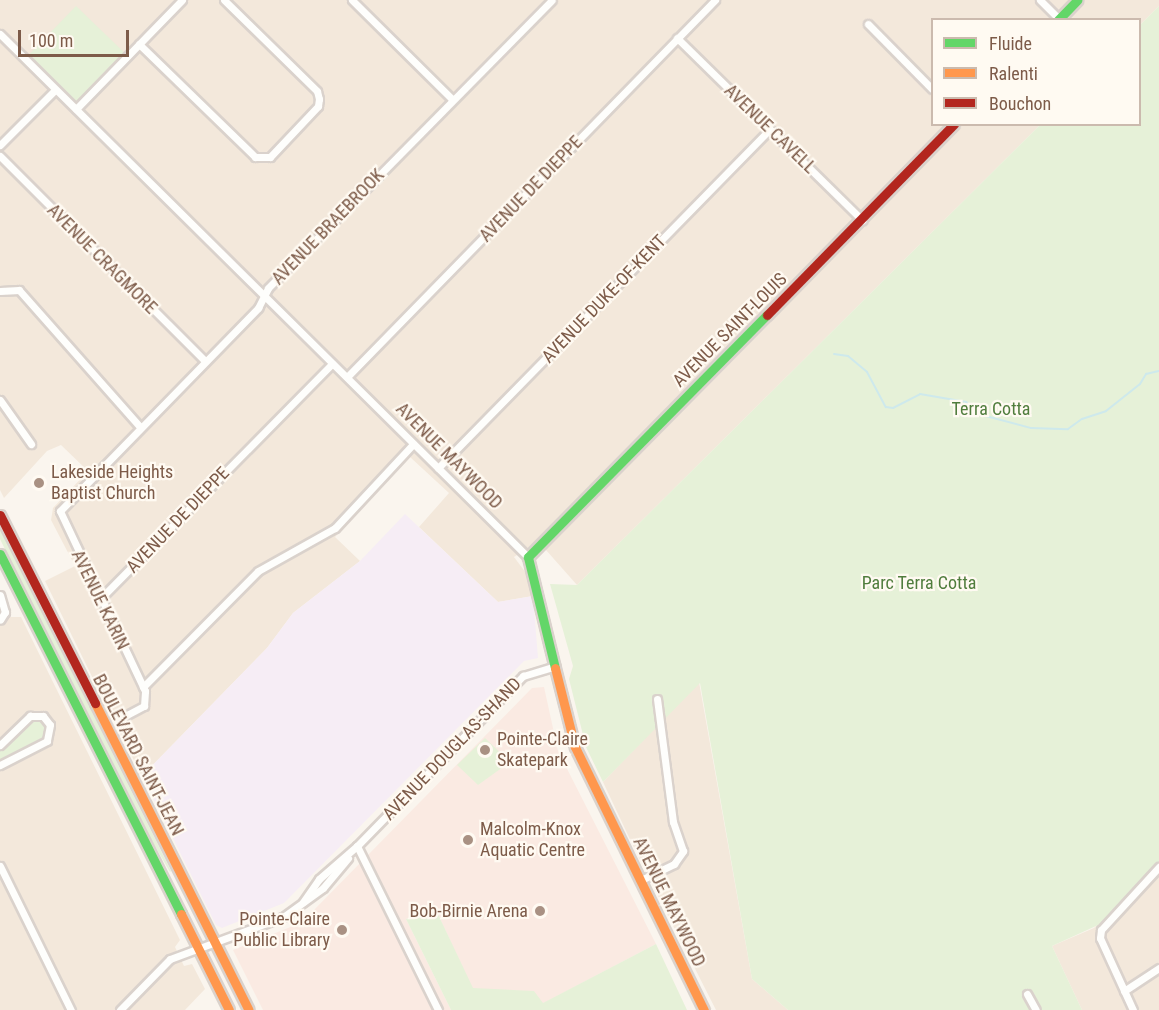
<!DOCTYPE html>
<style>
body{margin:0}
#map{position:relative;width:1159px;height:1010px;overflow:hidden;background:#faf5ee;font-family:"Roboto Condensed",sans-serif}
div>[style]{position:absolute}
.residential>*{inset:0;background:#f3e8db}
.commercial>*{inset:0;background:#faeae2}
.education>*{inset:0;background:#f6edf5}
.green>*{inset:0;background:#e6f1d8;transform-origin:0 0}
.stream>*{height:2px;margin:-1px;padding:0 1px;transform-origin:1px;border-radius:1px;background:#cee9ec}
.roads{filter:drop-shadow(2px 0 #dad2cc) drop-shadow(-2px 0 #dad2cc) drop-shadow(0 2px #dad2cc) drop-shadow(0 -2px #dad2cc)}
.street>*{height:7px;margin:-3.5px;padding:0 3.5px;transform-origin:3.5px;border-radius:3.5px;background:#fefefc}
.fast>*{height:9px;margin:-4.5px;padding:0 4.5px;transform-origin:4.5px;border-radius:4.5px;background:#63d668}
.slow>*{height:9px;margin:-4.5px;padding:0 4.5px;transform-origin:4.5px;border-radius:4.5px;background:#ff974d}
.jam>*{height:9px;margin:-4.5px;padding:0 4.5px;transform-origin:4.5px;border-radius:4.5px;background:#b3261e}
.dots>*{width:16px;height:16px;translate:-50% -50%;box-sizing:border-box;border:3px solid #fffaf2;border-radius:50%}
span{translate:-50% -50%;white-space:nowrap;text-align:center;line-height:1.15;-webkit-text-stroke:4.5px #fffaf2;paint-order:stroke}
.street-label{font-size:18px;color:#7d5b49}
.park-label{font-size:18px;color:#507d3d}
.poi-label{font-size:18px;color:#7d5b49}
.left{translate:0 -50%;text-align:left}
.right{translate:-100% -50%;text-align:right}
.legend{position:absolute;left:931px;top:18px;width:210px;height:108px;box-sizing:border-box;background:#fffaf2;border:2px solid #cbbaae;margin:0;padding:8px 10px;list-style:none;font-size:18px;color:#7d5b49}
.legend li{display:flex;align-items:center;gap:12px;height:30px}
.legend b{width:30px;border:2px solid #cbbaae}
.scale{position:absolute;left:18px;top:30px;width:111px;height:27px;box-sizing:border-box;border:3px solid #7d5b49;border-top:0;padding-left:8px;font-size:18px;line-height:21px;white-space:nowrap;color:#7d5b49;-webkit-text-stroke:4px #fffaf2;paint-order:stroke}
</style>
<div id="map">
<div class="residential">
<i style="clip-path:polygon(0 0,1159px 0,1159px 6px,1140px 25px,1140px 20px,932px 20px,932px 124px,1040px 125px,577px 585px,538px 541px,514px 557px,526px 573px,533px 596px,498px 602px,419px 527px,449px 493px,410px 457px,335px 537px,360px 561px,293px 613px,267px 648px,142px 776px,118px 729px,132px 724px,125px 709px,110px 713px,45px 581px,75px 566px,51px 520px,53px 508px,88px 471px,61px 445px,47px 451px,4px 498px,0 490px)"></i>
<i style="clip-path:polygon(0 612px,9px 617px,21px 617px,177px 934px,180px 940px,175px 947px,184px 966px,192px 964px,205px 989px,185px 1010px,0 1010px)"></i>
<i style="clip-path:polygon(699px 682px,752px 979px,788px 1010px,716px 1010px,652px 884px,657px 880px,643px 867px,603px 782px)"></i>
<i style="clip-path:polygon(1159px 867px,1159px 1010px,1082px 1010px,1052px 946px,1094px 928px)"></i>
</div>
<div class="commercial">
<i style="clip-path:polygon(544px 687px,558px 751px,656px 944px,542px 1004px,472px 988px,436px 910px,406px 919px,451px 1010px,263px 1010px,233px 950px,298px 924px,311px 913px,532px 688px)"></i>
</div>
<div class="education">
<i style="clip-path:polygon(405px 514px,498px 602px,533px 596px,538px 658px,524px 661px,284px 903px,222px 928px,216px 925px,142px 776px,267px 648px,293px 613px,360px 561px)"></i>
</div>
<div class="green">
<i style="left:76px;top:6px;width:71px;height:74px;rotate:44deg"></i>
<i style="clip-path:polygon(1159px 6px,1159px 867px,1107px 921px,1052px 946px,1082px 1010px,788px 1010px,752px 979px,700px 683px,603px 782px,586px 747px,569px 679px,573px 666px,550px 584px,577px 585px,1040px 125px,1140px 124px,1140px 25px)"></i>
<i style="clip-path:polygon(0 528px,171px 871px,170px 872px,137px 815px,51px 643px,0 539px)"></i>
<i style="clip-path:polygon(39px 719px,47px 725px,45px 738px,0 761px,0 750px,30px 720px)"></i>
<i style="clip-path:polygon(485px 738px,510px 762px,478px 785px,457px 765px)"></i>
<i style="clip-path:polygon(436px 910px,473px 988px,534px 991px,543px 1003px,656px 944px,687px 1010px,451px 1010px,406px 919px)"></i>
</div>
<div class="stream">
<i style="left:834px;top:354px;width:14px;rotate:8deg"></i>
<i style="left:848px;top:356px;width:25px;rotate:40deg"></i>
<i style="left:867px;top:372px;width:40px;rotate:62deg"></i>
<i style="left:886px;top:407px;width:7px;rotate:8deg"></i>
<i style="left:893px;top:408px;width:30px;rotate:-27deg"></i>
<i style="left:920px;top:394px;width:47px;rotate:9.9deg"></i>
<i style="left:966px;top:402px;width:21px;rotate:39deg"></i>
<i style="left:982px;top:415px;width:51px;rotate:14.9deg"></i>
<i style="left:1031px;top:428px;width:37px;rotate:2deg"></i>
<i style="left:1068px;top:429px;width:17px;rotate:-36deg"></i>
<i style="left:1082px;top:419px;width:25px;rotate:-18deg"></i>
<i style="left:1106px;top:411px;width:43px;rotate:-38.5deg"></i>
<i style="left:1140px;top:384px;width:12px;rotate:-59deg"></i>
<i style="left:1146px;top:374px;width:13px;rotate:-13deg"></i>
</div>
<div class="roads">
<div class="street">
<i style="left:352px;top:0;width:141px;rotate:44.7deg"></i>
<i style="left:1040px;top:0;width:27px;rotate:45deg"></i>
<i style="left:868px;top:24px;width:91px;rotate:45.4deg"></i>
<i style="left:0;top:34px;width:743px;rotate:44.73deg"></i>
<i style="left:677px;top:38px;width:260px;rotate:44.5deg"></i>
<i style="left:139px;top:44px;width:162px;rotate:44.2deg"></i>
<i style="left:255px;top:157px;width:15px"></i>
<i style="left:270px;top:157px;width:70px;rotate:-46.7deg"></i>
<i style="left:318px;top:106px;width:7px;rotate:-82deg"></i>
<i style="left:319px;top:99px;width:8px;rotate:-104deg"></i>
<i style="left:317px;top:91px;width:130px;rotate:-135.6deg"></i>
<i style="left:76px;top:109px;width:152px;rotate:-45.8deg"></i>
<i style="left:0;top:145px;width:78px;rotate:-45deg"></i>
<i style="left:0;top:156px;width:290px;rotate:45deg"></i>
<i style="left:0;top:291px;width:19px;rotate:-3deg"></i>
<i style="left:19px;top:290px;width:183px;rotate:48.5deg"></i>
<i style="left:347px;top:377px;width:527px;rotate:-45.69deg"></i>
<i style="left:0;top:400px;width:54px;rotate:54.8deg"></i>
<i style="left:438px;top:468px;width:474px;rotate:-45.6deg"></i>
<i style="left:0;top:595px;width:18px;rotate:74deg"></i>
<i style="left:5px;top:612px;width:9px;rotate:122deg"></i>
<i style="left:99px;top:600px;width:332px;rotate:-45.4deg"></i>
<i style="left:143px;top:687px;width:163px;rotate:-45.2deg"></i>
<i style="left:258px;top:571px;width:88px;rotate:-29.2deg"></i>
<i style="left:335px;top:528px;width:115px;rotate:-47.1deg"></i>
<i style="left:123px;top:717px;width:24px;rotate:-28deg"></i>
<i style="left:144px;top:706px;width:15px;rotate:-86deg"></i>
<i style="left:145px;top:691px;width:199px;rotate:-115.3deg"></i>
<i style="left:60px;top:511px;width:284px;rotate:-45.7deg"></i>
<i style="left:258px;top:308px;width:22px;rotate:-63deg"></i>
<i style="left:268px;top:288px;width:404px;rotate:-45.4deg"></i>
<i style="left:0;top:745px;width:42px;rotate:-44deg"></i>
<i style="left:30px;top:716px;width:13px"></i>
<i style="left:43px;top:716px;width:11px;rotate:52deg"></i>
<i style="left:50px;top:725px;width:16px;rotate:101deg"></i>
<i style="left:47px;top:741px;width:53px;rotate:152.9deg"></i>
<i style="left:357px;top:846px;width:183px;rotate:63.7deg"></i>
<i style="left:0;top:866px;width:161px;rotate:63.8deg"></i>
<i style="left:641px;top:880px;width:37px;rotate:-26deg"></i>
<i style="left:674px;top:864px;width:16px;rotate:-55deg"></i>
<i style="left:683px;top:851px;width:31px;rotate:-109deg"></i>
<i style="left:673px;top:822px;width:124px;rotate:-97.4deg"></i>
<i style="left:303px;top:902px;width:28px;rotate:-55deg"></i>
<i style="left:319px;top:879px;width:50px;rotate:-41deg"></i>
<i style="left:357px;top:846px;width:238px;rotate:-45.7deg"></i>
<i style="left:523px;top:676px;width:34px;rotate:-17deg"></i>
<i style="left:1124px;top:991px;width:42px;rotate:-33.3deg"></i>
<i style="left:1027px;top:994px;width:18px;rotate:61deg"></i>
<i style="left:120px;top:1010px;width:71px;rotate:-45.6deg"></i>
<i style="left:170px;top:959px;width:121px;rotate:-20.4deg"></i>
<i style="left:283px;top:917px;width:49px;rotate:-35.9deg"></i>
<i style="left:323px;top:888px;width:39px;rotate:-50deg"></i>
<i style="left:1133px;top:1010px;width:79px;rotate:-114.6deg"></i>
<i style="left:1100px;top:938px;width:8px;rotate:-83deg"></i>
<i style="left:1101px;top:930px;width:86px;rotate:-47.4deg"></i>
</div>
<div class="fast">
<i style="left:1058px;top:20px;width:28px;rotate:-46deg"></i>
<i style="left:0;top:554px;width:403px;rotate:63.3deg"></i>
<i style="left:555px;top:668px;width:114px;rotate:-103.7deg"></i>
<i style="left:528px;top:557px;width:340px;rotate:-45.4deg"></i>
</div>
<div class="slow">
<i style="left:555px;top:668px;width:81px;rotate:75.8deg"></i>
<i style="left:575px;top:747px;width:293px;rotate:63.9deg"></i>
<i style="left:95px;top:703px;width:343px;rotate:63.4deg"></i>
<i style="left:181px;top:914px;width:107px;rotate:63.4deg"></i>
</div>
<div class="jam">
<i style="left:767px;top:315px;width:267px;rotate:-45.6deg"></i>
<i style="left:0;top:515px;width:211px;rotate:63.2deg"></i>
</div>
</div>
<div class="dots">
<i style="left:39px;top:483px;background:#a99183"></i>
<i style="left:485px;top:750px;background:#a99183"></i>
<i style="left:468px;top:840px;background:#a99183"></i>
<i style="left:540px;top:911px;background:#a99183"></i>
<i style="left:342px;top:930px;background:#a99183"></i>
</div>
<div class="street-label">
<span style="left:770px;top:129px;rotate:44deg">AVENUE CAVELL</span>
<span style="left:531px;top:189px;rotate:-46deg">AVENUE DE DIEPPE</span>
<span style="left:328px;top:227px;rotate:-46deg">AVENUE BRAEBROOK</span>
<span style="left:102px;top:259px;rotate:45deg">AVENUE CRAGMORE</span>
<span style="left:604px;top:299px;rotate:-46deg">AVENUE DUKE-OF-KENT</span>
<span style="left:730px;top:330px;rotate:-45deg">AVENUE SAINT-LOUIS</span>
<span style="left:449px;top:456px;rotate:45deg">AVENUE MAYWOOD</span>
<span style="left:178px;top:520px;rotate:-46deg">AVENUE DE DIEPPE</span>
<span style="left:100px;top:600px;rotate:64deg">AVENUE KARIN</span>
<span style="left:452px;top:749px;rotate:-46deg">AVENUE DOUGLAS-SHAND</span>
<span style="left:138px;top:755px;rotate:63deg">BOULEVARD SAINT-JEAN</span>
<span style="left:669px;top:902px;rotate:64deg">AVENUE MAYWOOD</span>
</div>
<div class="park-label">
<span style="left:991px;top:409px">Terra Cotta</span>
<span style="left:919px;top:583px">Parc Terra Cotta</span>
</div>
<div class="poi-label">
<span class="left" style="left:51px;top:483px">Lakeside Heights<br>Baptist Church</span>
<span class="left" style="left:497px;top:750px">Pointe-Claire<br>Skatepark</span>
<span class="left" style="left:480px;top:840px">Malcolm-Knox<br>Aquatic Centre</span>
<span class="right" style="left:528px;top:911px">Bob-Birnie Arena</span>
<span class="right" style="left:330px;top:930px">Pointe-Claire<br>Public Library</span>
</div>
<ul class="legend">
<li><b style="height:8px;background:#63d668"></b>Fluide</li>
<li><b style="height:8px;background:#ff974d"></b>Ralenti</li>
<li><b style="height:8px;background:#b3261e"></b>Bouchon</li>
</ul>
<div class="scale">100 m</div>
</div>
